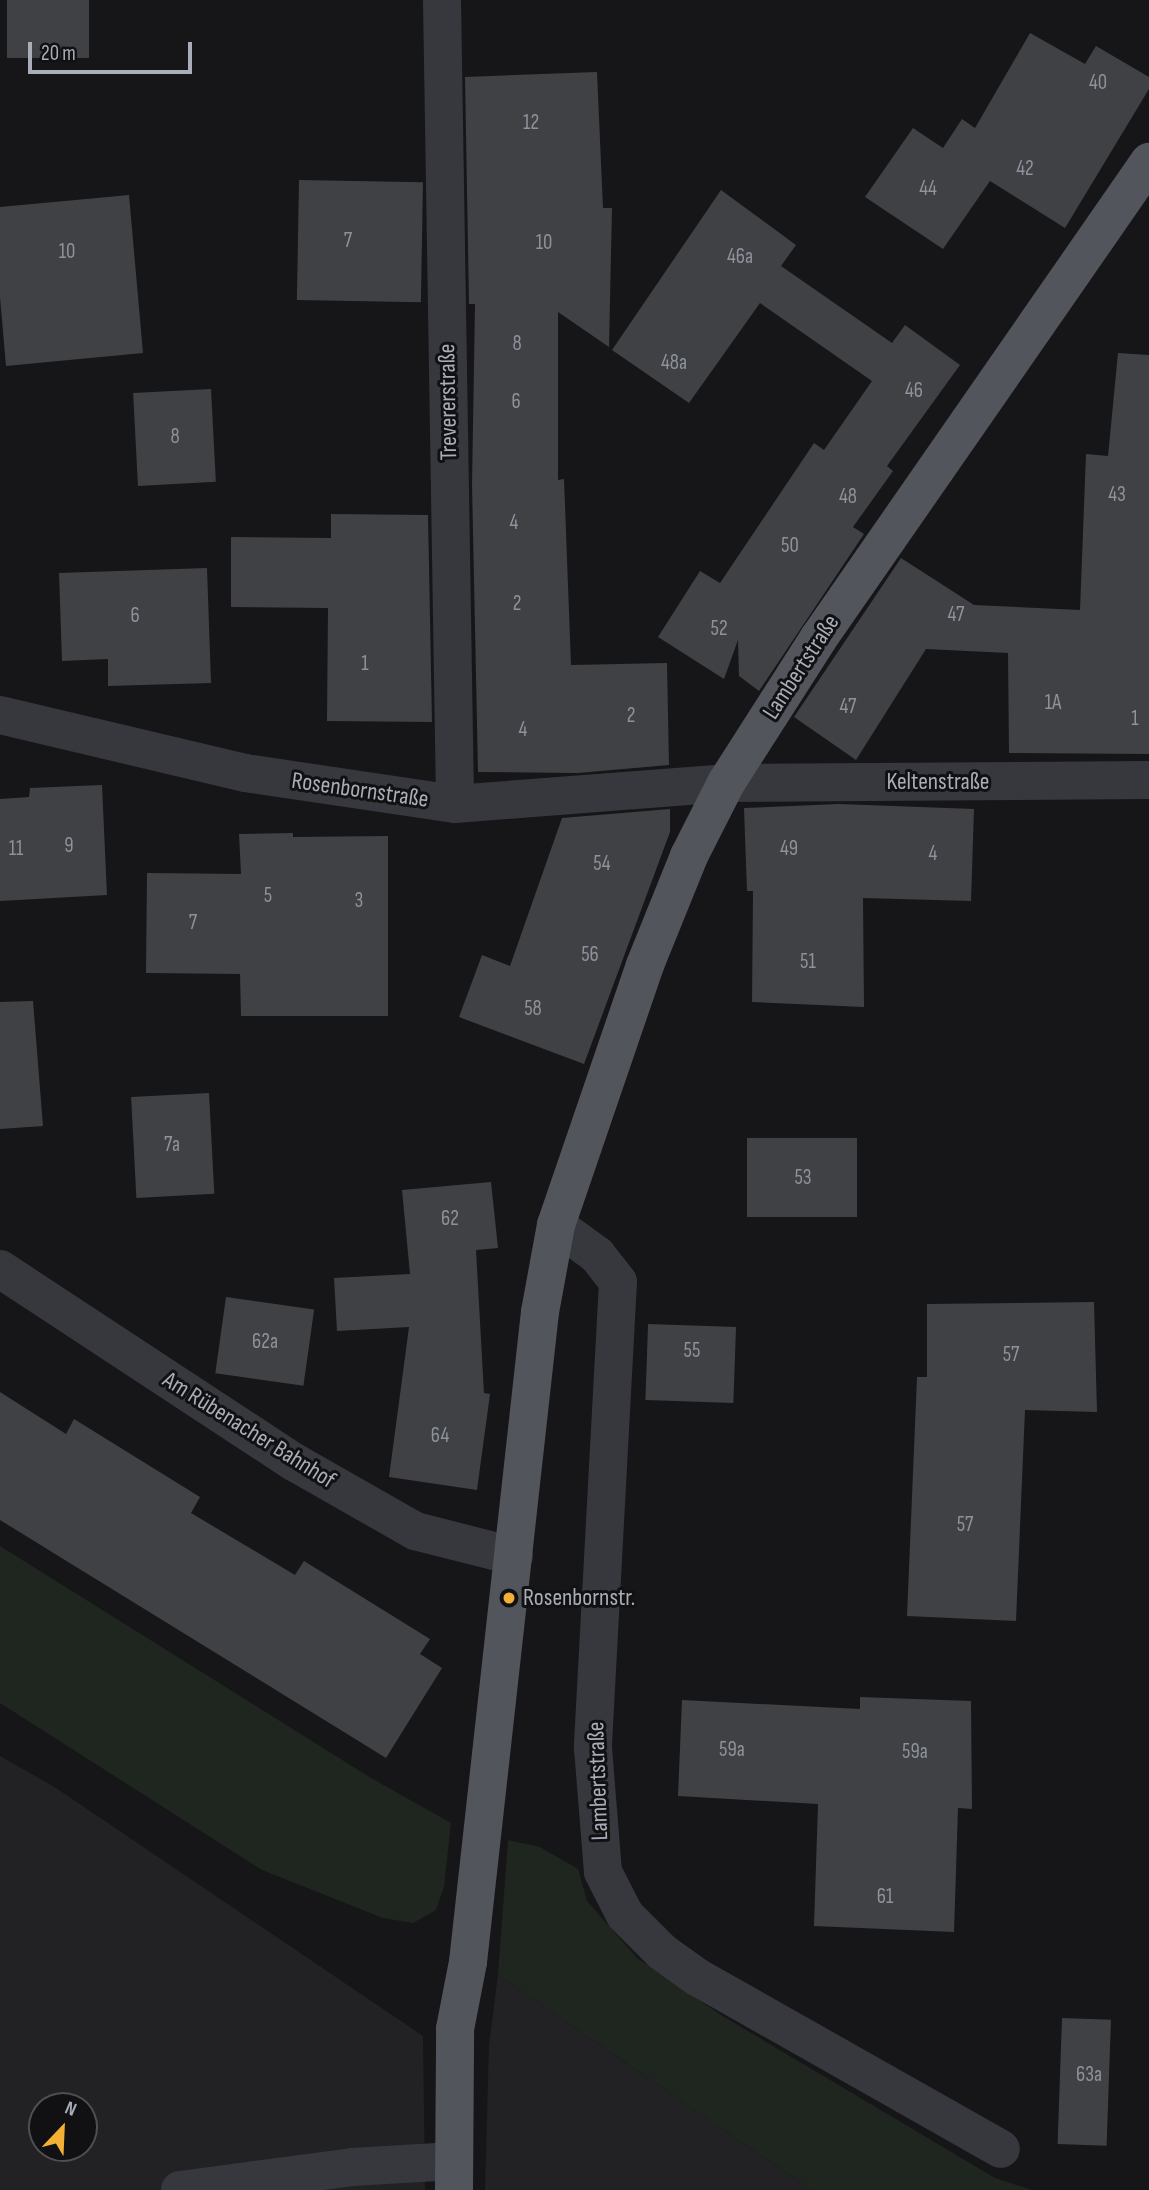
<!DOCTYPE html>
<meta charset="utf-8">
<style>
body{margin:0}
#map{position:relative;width:1149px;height:2190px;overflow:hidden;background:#161618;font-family:"Sofia Sans Condensed",sans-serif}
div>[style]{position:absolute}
.built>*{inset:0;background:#222225}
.green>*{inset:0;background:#1e261f}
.building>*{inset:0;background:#404145;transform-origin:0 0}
.minor>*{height:38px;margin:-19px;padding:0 19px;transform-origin:19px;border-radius:19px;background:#37383d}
.major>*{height:38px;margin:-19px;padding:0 19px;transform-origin:19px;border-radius:19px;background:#53555c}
.dots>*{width:19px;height:19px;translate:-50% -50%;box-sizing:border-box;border:4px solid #111113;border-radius:50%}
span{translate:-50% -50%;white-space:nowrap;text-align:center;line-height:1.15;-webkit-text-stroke:6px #111113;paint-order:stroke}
.number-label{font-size:21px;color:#8e929b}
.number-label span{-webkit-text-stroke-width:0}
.street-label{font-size:24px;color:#a8adb8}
.poi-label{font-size:24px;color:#a8adb8}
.left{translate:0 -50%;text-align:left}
.north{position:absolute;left:28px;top:2092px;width:70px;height:70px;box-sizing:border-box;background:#111113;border:2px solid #4d4f55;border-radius:50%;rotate:23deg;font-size:19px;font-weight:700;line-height:28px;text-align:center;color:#a8adb8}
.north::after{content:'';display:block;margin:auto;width:24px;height:32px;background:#f2b134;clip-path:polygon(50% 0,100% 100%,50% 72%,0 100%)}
.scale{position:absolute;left:28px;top:42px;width:164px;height:32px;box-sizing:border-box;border:4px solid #a8adb8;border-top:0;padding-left:9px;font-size:21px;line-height:24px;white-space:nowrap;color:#a8adb8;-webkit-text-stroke:5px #111113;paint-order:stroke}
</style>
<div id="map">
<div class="built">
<i style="clip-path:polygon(evenodd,0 1756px,56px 1788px,423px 2036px,425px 2190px,0 2190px,0 1756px,42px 2106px,84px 2106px,84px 2148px,42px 2148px,42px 2106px)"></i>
<i style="clip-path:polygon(498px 1975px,812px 2190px,485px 2190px,489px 2045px)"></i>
</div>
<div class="green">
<i style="clip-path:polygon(0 1546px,371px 1778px,451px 1823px,444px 1887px,436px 1910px,413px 1923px,383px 1918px,262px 1870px,0 1703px)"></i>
<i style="clip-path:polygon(508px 1840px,540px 1847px,578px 1869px,587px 1901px,637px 1958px,721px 2015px,995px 2178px,1032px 2190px,812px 2190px,498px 1975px)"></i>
</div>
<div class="building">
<i style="left:7px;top:0;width:82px;height:58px"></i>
<i style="clip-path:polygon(1030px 33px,1085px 64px,1096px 46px,1149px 77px,1149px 89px,1065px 228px,990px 181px,943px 249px,865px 197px,913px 128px,943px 148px,962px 119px,975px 128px)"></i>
<i style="clip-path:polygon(597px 72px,603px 208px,612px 208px,609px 347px,558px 312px,558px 480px,564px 479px,571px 665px,667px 663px,669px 765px,578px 773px,478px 772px,472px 484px,475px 304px,469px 304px,465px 77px)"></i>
<i style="left:299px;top:180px;width:124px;height:120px;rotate:1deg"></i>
<i style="clip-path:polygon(721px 190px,796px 245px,781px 266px,892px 343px,905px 325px,960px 365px,887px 466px,893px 471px,853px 527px,864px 534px,759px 691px,739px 676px,738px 640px,724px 679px,658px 637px,700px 571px,720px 583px,814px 443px,824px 450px,872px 381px,760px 303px,689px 403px,612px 350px)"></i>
<i style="clip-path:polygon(129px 195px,143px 353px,6px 366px,0 297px,0 207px)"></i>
<i style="clip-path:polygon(1118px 353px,1149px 355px,1149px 754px,1009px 753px,1008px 653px,926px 649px,856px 760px,794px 717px,901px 558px,974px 605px,1080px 610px,1086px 454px,1108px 456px)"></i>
<i style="left:211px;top:389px;width:93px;height:78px;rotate:87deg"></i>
<i style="clip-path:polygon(331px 514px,428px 515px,432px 722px,327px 721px,328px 608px,231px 607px,231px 537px,331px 538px)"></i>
<i style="clip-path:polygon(207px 568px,211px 683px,108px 686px,108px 659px,62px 661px,59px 573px)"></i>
<i style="clip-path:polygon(102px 785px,107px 895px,0 901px,0 799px,29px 797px,30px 788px)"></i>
<i style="clip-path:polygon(839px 804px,974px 809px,971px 901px,863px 898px,864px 1007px,752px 1002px,753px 891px,747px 891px,744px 808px)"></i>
<i style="clip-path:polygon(670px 809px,670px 832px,584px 1064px,459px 1017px,482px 955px,510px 966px,562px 818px)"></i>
<i style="clip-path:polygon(293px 833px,293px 837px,388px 836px,388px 1016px,241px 1016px,240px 974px,146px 973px,147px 873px,241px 874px,239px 834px)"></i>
<i style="clip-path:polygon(33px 1001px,43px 1126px,0 1129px,0 1002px)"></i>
<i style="left:209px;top:1093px;width:101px;height:78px;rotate:87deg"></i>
<i style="left:747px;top:1138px;width:110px;height:79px"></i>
<i style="clip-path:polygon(491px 1182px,498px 1248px,476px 1250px,484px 1393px,490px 1394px,477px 1490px,389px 1477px,409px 1327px,337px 1331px,334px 1278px,410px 1274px,402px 1190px)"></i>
<i style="left:226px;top:1297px;width:89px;height:77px;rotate:8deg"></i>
<i style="clip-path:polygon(1094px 1302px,1097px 1412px,1025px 1410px,1016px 1621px,907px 1616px,917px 1377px,927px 1377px,927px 1304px)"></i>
<i style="left:736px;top:1327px;width:76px;height:88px;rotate:92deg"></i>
<i style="clip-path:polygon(0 1392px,66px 1434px,74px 1419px,200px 1497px,191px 1513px,295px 1575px,304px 1561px,430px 1639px,420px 1654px,442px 1668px,386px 1758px,0 1520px)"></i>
<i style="clip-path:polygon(860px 1697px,971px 1701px,972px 1809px,958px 1808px,954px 1932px,814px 1926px,818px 1804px,678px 1796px,682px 1700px,860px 1709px)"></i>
<i style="left:1062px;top:2018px;width:49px;height:126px;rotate:2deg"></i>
</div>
<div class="minor">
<i style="left:442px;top:0;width:804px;rotate:89.07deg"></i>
<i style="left:0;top:715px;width:252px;rotate:13.3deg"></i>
<i style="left:245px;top:773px;width:212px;rotate:8.4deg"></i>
<i style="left:455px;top:804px;width:272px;rotate:-4.4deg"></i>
<i style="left:726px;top:783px;width:423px;rotate:-0.4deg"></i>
<i style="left:556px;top:1225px;width:51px;rotate:36.2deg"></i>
<i style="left:597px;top:1255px;width:34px;rotate:52deg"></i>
<i style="left:618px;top:1282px;width:467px;rotate:93.1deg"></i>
<i style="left:593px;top:1748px;width:124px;rotate:85.4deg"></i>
<i style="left:603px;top:1872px;width:48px;rotate:62.9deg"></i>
<i style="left:625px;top:1915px;width:52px;rotate:45deg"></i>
<i style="left:662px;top:1952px;width:43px;rotate:35.5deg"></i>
<i style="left:697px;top:1977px;width:349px;rotate:29.5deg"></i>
<i style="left:0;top:1269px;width:352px;rotate:33.3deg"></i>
<i style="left:294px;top:1462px;width:139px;rotate:29.7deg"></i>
<i style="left:415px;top:1531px;width:102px;rotate:14.2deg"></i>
<i style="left:180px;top:2190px;width:174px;rotate:-7.6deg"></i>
<i style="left:352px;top:2167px;width:102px;rotate:-3.4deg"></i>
</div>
<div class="major">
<i style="left:454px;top:2190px;width:161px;rotate:-89.6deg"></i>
<i style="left:455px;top:2029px;width:68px;rotate:-79deg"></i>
<i style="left:468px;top:1962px;width:654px;rotate:-83.68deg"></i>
<i style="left:540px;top:1312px;width:88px;rotate:-79.6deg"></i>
<i style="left:556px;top:1225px;width:275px;rotate:-71.1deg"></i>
<i style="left:645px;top:965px;width:118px;rotate:-68deg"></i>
<i style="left:689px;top:856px;width:82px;rotate:-63.1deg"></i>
<i style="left:726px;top:783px;width:171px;rotate:-57.4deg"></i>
<i style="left:818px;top:639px;width:581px;rotate:-55.24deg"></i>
</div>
<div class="dots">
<i style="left:509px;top:1598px;background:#f2b134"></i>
</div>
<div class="number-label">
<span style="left:1098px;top:83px">40</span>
<span style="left:531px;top:123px">12</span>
<span style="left:1025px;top:169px">42</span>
<span style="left:928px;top:189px">44</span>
<span style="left:348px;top:241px">7</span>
<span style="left:544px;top:243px">10</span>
<span style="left:67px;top:252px">10</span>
<span style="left:740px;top:257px">46a</span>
<span style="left:517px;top:344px">8</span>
<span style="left:674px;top:363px">48a</span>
<span style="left:914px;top:391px">46</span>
<span style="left:516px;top:402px">6</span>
<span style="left:175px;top:437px">8</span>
<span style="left:1117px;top:495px">43</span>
<span style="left:848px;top:497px">48</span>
<span style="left:514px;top:523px">4</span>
<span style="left:790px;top:546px">50</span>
<span style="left:517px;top:604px">2</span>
<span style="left:956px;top:615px">47</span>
<span style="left:135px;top:616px">6</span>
<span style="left:719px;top:629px">52</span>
<span style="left:365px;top:664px">1</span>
<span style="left:1053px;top:703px">1A</span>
<span style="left:848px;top:707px">47</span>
<span style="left:631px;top:716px">2</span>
<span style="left:1135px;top:719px">1</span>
<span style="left:523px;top:730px">4</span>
<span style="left:69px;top:846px">9</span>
<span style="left:16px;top:849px">11</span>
<span style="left:789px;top:849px">49</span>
<span style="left:933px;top:854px">4</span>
<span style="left:602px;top:864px">54</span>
<span style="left:268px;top:896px">5</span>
<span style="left:359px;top:901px">3</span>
<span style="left:193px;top:923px">7</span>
<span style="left:590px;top:955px">56</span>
<span style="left:808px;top:962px">51</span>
<span style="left:533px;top:1009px">58</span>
<span style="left:172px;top:1145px">7a</span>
<span style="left:803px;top:1178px">53</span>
<span style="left:450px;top:1219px">62</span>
<span style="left:265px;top:1342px">62a</span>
<span style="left:692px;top:1351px">55</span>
<span style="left:1011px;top:1355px">57</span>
<span style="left:440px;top:1436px">64</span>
<span style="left:965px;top:1525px">57</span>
<span style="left:732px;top:1750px">59a</span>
<span style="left:915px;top:1752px">59a</span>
<span style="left:885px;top:1897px">61</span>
<span style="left:1089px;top:2075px">63a</span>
</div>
<div class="street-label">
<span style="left:448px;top:402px;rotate:-91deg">Trevererstraße</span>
<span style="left:801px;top:667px;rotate:-57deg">Lambertstraße</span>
<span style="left:938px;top:782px">Keltenstraße</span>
<span style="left:360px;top:790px;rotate:8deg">Rosenbornstraße</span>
<span style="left:249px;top:1430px;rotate:32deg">Am Rübenacher Bahnhof</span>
<span style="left:598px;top:1781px;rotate:-92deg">Lambertstraße</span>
</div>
<div class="poi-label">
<span class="left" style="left:523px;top:1598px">Rosenbornstr.</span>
</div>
<div class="north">N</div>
<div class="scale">20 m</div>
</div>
